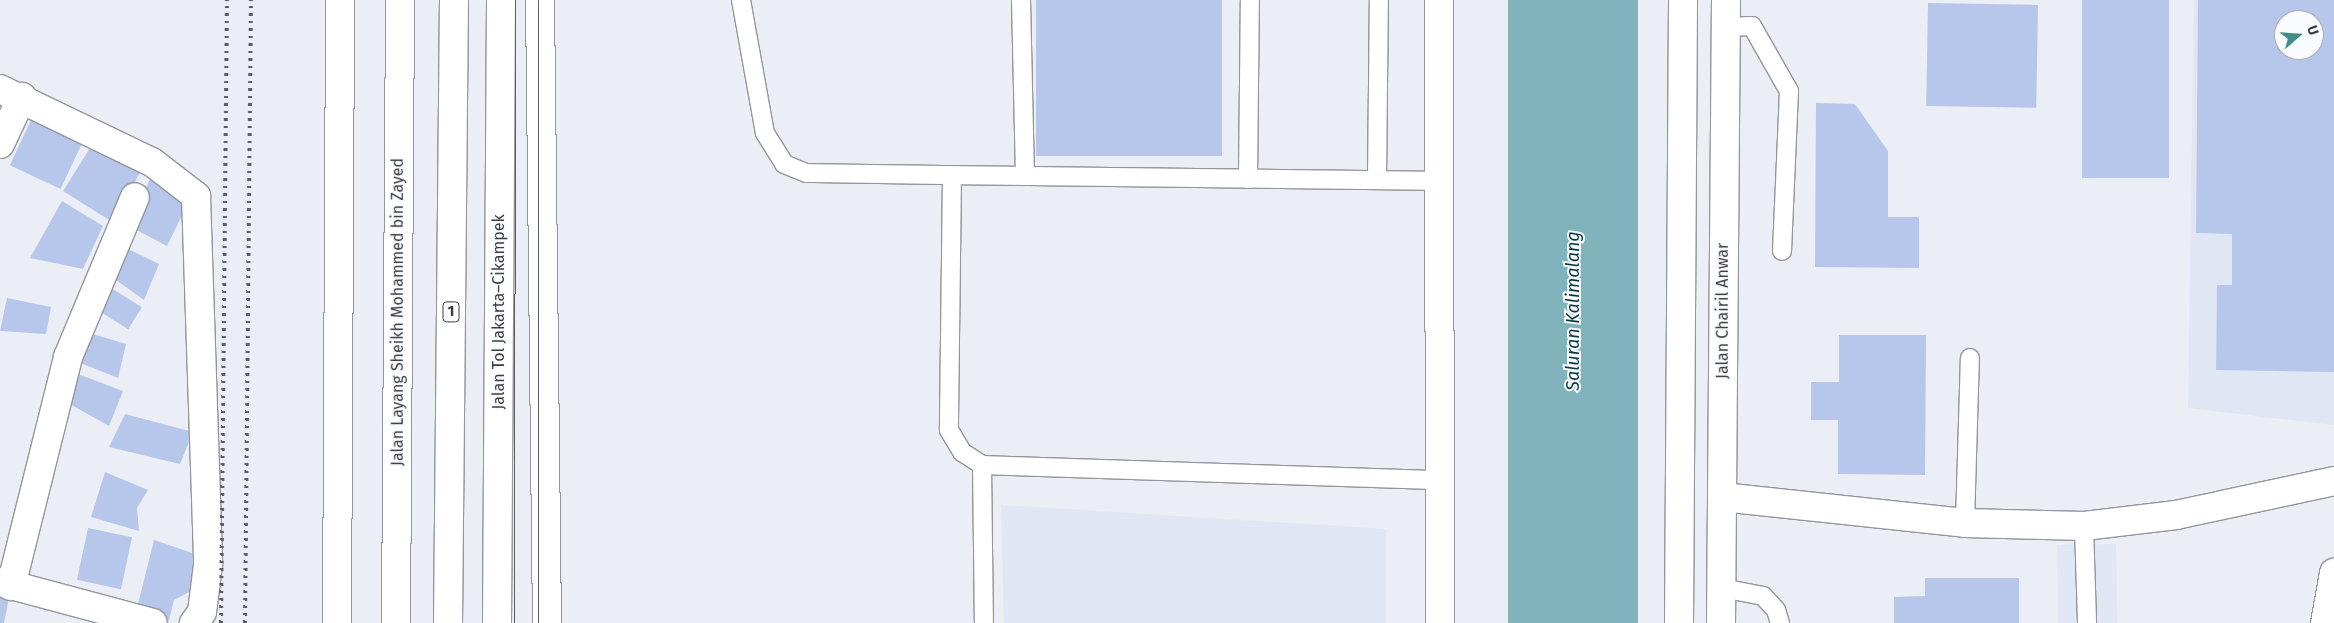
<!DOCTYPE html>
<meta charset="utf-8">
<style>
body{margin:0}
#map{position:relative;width:2334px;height:623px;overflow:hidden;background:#ebeef4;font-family:"Fira Sans",sans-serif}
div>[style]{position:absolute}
.built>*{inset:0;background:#e0e6f4;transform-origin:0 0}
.water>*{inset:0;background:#80b3bb;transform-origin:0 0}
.building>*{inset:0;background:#b6c7eb;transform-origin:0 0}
.roads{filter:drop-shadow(1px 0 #93969c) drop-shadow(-1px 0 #93969c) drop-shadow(0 1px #93969c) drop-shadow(0 -1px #93969c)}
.service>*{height:18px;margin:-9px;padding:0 9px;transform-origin:9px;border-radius:9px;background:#fff}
.minor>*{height:28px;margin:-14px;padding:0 14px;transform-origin:14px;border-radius:14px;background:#fff}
.primary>*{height:28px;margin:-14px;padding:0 14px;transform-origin:14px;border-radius:14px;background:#fff}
.motorway>*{height:28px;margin:-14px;padding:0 14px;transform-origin:14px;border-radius:14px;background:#fff}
.tram>*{height:1px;margin:-0.5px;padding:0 0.5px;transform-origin:0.5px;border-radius:0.5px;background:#5d5e62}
.rail>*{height:4px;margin-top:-2px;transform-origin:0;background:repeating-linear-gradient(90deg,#5d5e62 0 2.5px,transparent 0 7.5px)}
span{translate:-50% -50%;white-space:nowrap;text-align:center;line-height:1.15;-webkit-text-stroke:4px #f9fbff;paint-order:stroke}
.shield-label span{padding:1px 4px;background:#f9fbff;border:1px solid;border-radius:4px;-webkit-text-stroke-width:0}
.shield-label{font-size:15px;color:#3b3c3f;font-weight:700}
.street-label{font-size:16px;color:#3b3c3f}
.water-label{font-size:18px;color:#04373e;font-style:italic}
.north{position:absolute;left:2274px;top:10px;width:50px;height:50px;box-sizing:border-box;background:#f9fbff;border:1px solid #adafb2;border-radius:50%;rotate:71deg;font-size:14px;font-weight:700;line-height:20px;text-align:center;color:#3b3c3f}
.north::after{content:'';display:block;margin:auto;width:18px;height:22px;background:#448c8a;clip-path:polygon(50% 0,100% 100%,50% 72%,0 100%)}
</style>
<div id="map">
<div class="built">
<i style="clip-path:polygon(evenodd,2194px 0,2334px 0,2334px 425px,2188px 408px,2194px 0,2284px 20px,2314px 20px,2314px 50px,2284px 50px,2284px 20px)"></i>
<i style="clip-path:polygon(1001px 505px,1386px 529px,1386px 623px,1004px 623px)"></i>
<i style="left:2116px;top:544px;width:79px;height:59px;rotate:89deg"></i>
</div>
<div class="water">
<i style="left:1508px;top:0;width:130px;height:623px"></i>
</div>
<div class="building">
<i style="left:1036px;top:0;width:186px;height:156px"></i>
<i style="left:2082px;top:0;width:87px;height:178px"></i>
<i style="clip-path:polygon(evenodd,2198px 0,2334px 0,2334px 372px,2216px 370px,2217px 285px,2232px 285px,2232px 234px,2196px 233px,2198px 0,2284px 20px,2314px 20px,2314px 50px,2284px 50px,2284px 20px)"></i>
<i style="left:1928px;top:3px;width:110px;height:103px;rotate:1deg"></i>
<i style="clip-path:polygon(1816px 103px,1855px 104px,1888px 151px,1888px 217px,1919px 217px,1919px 268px,1815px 267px)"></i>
<i style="left:31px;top:120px;width:56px;height:50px;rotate:25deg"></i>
<i style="clip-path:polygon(90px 148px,140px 172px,114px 223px,63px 191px)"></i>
<i style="clip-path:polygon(153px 172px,191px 197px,167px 246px,129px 226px)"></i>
<i style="clip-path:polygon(62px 201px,103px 226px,83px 269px,30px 258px)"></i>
<i style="clip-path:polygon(122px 246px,159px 264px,144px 300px,105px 272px)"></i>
<i style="left:108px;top:286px;width:40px;height:26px;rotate:32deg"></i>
<i style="clip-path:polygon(7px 298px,51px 307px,46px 334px,0 331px)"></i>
<i style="clip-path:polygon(86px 332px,126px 344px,118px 378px,78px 362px)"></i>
<i style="clip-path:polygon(1839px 335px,1926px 335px,1925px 475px,1838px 474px,1838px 420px,1811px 420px,1811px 382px,1839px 382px)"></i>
<i style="clip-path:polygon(78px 374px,123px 391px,109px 426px,68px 403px)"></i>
<i style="clip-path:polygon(125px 414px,193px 432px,180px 464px,109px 447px)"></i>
<i style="clip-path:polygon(105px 472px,148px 490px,137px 508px,139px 531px,91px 517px)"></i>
<i style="left:88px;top:528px;width:45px;height:53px;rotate:12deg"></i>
<i style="clip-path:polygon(154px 540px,204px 557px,199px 587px,174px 600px,169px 620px,135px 616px)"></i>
<i style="clip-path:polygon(1925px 578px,2019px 578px,2019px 623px,1894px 623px,1894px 597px,1925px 596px)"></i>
<i style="clip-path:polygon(0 596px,9px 598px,4px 623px,0 623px)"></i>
</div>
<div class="roads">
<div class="service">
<i style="left:741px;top:0;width:135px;rotate:79.8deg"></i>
<i style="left:765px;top:133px;width:36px;rotate:58deg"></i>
<i style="left:784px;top:164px;width:24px;rotate:22deg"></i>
<i style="left:806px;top:173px;width:146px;rotate:0.8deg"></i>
<i style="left:1021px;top:0;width:176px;rotate:88.7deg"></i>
<i style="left:1725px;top:27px;width:27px;rotate:-2deg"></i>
<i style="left:1752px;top:26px;width:75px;rotate:60.4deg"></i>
<i style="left:1789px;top:91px;width:160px;rotate:92.5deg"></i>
<i style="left:1248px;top:179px;width:179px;rotate:-89.4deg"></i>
<i style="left:1377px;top:180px;width:180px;rotate:-89.4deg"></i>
<i style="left:1440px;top:181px;width:488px;rotate:-179.3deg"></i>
<i style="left:952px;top:175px;width:255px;rotate:90.7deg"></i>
<i style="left:949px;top:430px;width:26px;rotate:59deg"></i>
<i style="left:962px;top:452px;width:24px;rotate:33deg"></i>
<i style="left:982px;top:465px;width:458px;rotate:1.9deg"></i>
<i style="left:982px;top:465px;width:158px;rotate:89.3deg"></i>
<i style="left:1965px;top:523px;width:165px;rotate:-88.3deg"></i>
<i style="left:2084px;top:526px;width:97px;rotate:88.2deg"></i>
<i style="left:1722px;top:588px;width:42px;rotate:11deg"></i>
<i style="left:1763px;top:596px;width:19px;rotate:47deg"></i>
<i style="left:1776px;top:610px;width:14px;rotate:73deg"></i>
</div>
<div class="minor">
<i style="left:1439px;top:0;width:623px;rotate:89.91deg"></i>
<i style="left:0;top:89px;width:169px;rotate:25.7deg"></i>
<i style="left:152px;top:162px;width:56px;rotate:37.7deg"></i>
<i style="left:196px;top:196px;width:369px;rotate:88.1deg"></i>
<i style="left:208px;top:565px;width:47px;rotate:97.3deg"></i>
<i style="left:202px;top:612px;width:14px;rotate:126deg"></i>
<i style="left:0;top:144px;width:52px;rotate:-64.9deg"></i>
<i style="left:1722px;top:497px;width:244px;rotate:6.1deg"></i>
<i style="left:1965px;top:523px;width:119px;rotate:1.4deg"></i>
<i style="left:2084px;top:526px;width:93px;rotate:-6.8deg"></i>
<i style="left:2176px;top:515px;width:162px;rotate:-12.1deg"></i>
<i style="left:0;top:582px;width:158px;rotate:15deg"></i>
<i style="left:11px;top:586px;width:236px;rotate:-76deg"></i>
<i style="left:68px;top:357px;width:173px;rotate:-67.3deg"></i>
<i style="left:2325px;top:623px;width:51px;rotate:-79.8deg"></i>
</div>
<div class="primary">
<i style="left:1679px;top:623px;width:623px;rotate:-89.63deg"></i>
<i style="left:1721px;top:623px;width:623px;rotate:-89.54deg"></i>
</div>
<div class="motorway">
<i style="left:540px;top:0;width:623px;rotate:89.36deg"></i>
<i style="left:337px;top:623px;width:623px;rotate:-89.72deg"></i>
<i style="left:396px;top:623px;width:623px;rotate:-89.63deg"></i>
<i style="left:448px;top:623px;width:623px;rotate:-89.45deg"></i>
<i style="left:497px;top:623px;width:623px;rotate:-89.63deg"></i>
</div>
</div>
<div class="tram">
<i style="left:514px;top:623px;width:623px;rotate:-89.91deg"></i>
<i style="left:538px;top:623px;width:623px;rotate:-90deg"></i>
</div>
<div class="rail">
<i style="left:221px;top:623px;width:623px;rotate:-89.45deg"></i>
<i style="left:245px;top:623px;width:623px;rotate:-89.45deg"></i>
</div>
<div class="shield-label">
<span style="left:451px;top:312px">1</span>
</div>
<div class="street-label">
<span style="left:1723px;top:311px;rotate:-90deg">Jalan Chairil Anwar</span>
<span style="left:398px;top:312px;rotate:-90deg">Jalan Layang Sheikh Mohammed bin Zayed</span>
<span style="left:499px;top:312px;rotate:-90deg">Jalan Tol Jakarta–Cikampek</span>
</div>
<div class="water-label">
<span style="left:1573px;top:311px;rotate:-90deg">Saluran Kalimalang</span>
</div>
<div class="north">U</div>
</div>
